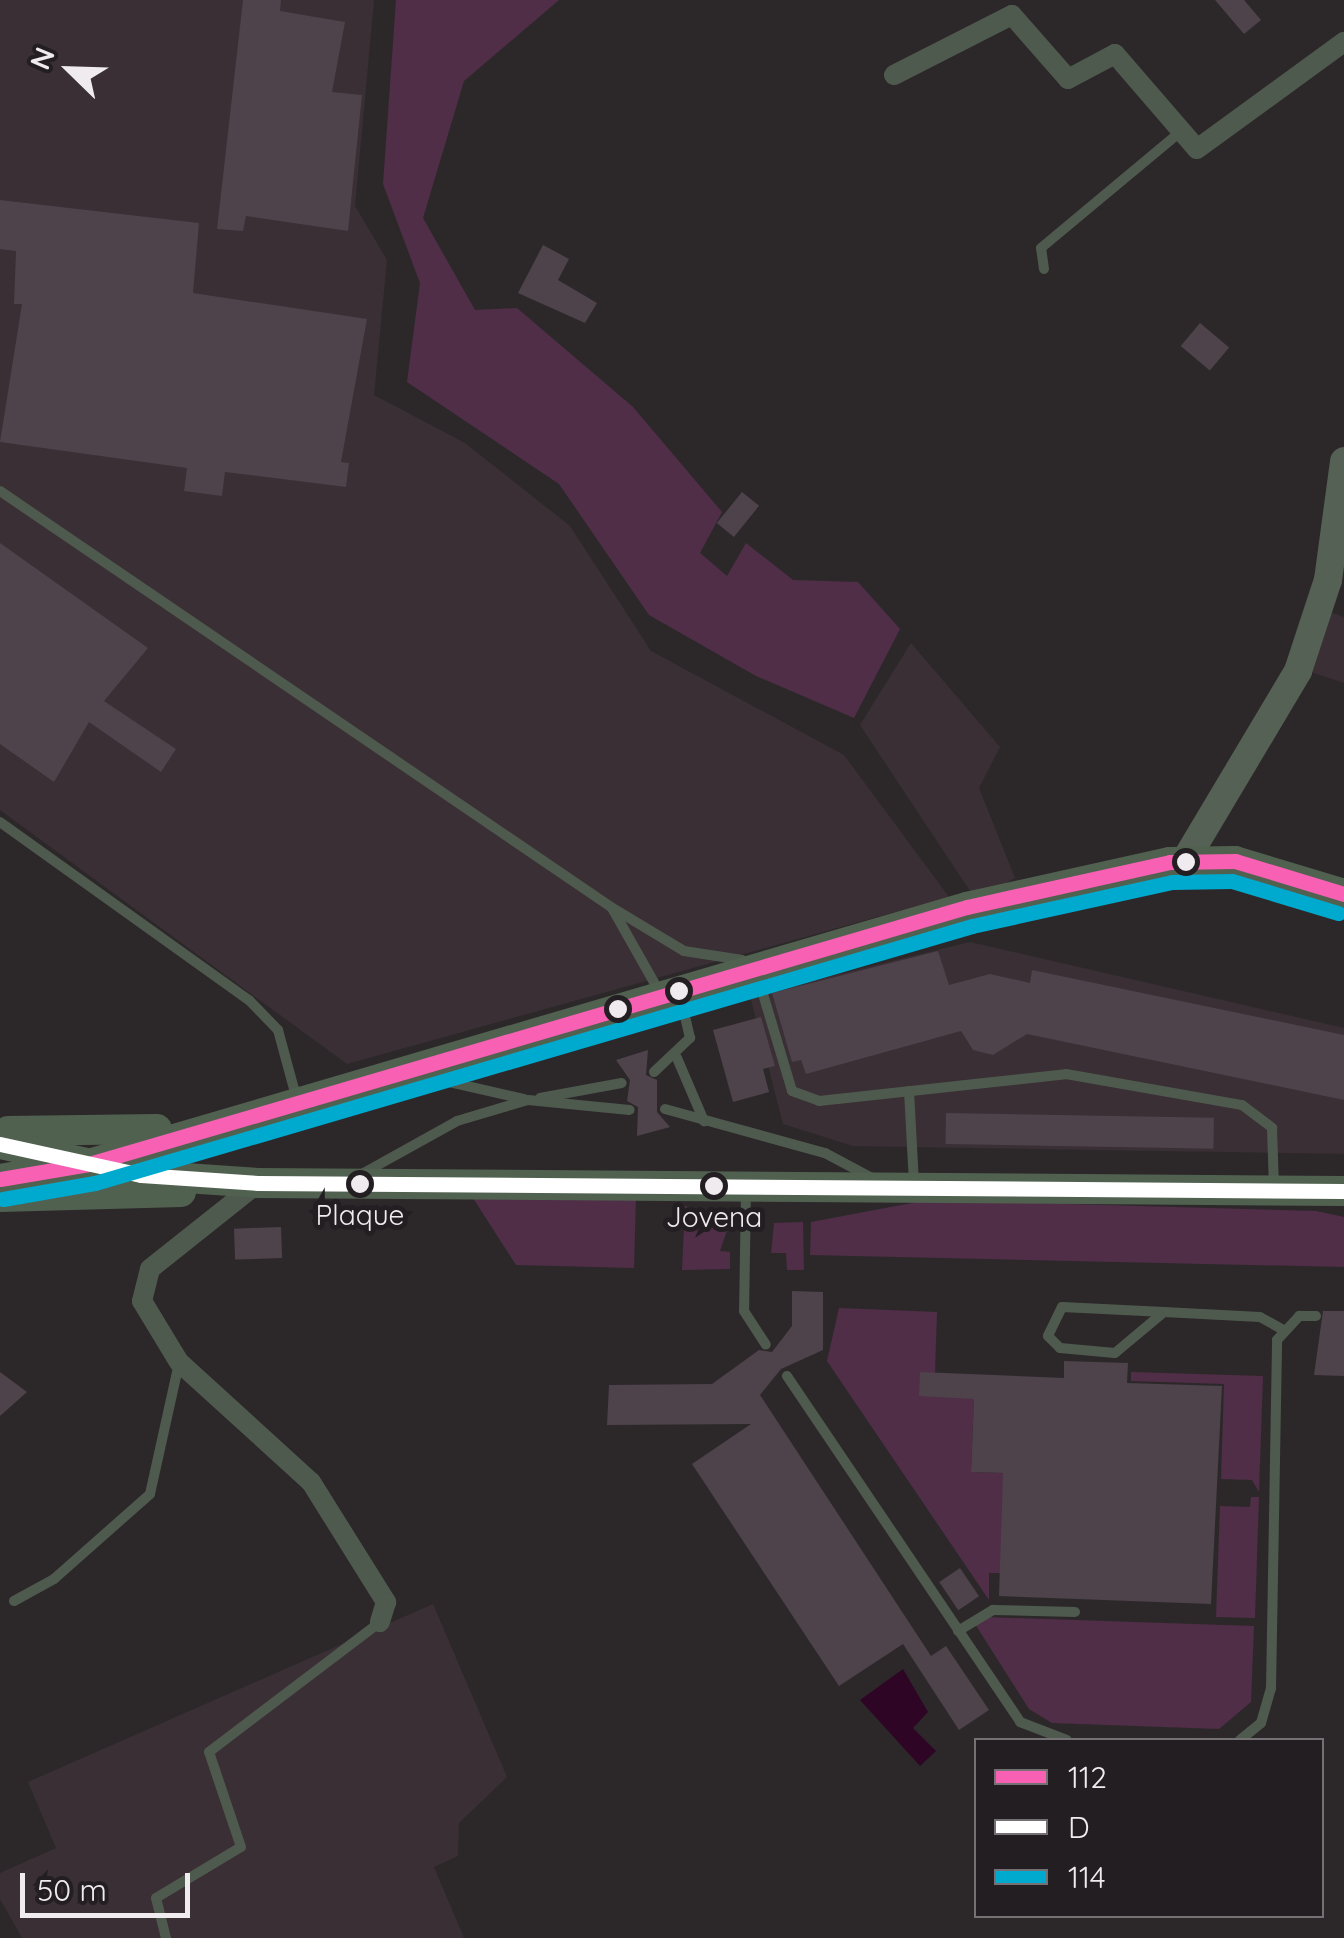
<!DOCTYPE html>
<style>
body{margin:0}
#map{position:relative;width:1344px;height:1938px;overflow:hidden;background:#2c282a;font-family:Quicksand,sans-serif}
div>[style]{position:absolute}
.built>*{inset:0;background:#392f35}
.green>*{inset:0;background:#502e47}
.water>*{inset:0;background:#2e0525}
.building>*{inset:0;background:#4e424b;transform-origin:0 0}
.lane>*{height:10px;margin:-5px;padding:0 5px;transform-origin:5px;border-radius:5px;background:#4f5a4e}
.street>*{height:20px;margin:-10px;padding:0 10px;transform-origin:10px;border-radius:10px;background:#4f5a4e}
.secondary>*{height:28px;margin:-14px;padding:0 14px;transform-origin:14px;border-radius:14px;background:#556154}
.primary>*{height:30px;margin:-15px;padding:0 15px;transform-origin:15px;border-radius:15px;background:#516150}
.bus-1>*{height:15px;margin:-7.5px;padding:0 7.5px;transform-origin:7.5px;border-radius:7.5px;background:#f860b3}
.bus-2>*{height:15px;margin:-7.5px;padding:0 7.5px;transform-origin:7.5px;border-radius:7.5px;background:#fff}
.bus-3>*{height:15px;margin:-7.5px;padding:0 7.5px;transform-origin:7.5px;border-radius:7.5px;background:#00a9ce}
.dots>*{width:28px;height:28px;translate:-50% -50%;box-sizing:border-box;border:5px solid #231e22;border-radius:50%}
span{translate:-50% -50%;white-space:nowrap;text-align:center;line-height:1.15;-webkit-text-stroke:10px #231e22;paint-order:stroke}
.bus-label{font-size:28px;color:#efebee}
.legend{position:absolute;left:974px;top:1738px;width:350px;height:180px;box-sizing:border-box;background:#231e22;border:2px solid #757074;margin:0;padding:12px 18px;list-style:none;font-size:30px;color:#efebee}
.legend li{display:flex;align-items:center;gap:20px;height:50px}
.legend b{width:50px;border:2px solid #757074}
.north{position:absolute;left:20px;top:20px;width:100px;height:100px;-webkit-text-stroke:8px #231e22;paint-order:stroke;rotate:293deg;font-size:28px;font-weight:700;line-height:40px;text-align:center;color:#efebee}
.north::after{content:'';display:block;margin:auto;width:35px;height:45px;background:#efebee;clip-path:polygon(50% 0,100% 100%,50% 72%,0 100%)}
.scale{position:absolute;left:20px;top:1873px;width:170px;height:45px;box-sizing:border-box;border:5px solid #efebee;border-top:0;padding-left:12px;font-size:30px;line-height:35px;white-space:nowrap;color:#efebee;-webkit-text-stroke:8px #231e22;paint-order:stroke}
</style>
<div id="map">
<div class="built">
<i style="clip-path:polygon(0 0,374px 0,355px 206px,387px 260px,374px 395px,465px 443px,570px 526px,651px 651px,844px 755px,949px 897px,347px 1064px,0 810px)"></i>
<i style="clip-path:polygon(1321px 609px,1344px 617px,1344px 683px,1296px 667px)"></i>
<i style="clip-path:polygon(911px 643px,1000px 747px,979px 788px,1015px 878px,976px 900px,860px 725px)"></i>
<i style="clip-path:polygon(970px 942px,1344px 1028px,1344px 1154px,853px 1146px,783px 1124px,750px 996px)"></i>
<i style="clip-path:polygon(433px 1604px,507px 1777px,459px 1823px,458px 1856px,434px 1867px,464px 1938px,22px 1938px,0 1899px,0 1873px,56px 1848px,28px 1782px)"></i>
</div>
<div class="green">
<i style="clip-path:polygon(396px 0,559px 0,464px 81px,423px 218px,475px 310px,517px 308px,633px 407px,722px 512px,700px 553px,727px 576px,746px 543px,793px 580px,858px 582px,900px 629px,854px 718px,756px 676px,649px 615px,559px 484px,407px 382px,420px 283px,383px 184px)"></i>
<i style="clip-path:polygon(471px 1195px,636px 1197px,634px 1268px,516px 1265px)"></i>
<i style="clip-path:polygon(928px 1200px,1316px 1211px,1344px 1217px,1344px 1267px,810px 1255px,811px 1222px)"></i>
<i style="clip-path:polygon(685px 1206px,731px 1219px,720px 1251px,730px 1252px,730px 1269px,682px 1270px)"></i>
<i style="clip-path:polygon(803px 1222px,804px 1270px,787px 1270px,786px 1253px,771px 1253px,774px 1223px)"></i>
<i style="clip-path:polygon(839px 1308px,937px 1312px,935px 1373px,974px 1399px,971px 1472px,1024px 1474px,1000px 1573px,989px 1573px,989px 1600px,827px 1361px)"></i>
<i style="clip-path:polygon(1131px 1372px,1263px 1376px,1259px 1492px,1252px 1480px,1221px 1479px,1224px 1384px,1131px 1381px)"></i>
<i style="clip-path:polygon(1251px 1497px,1259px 1497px,1255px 1618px,1216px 1617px,1220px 1506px,1250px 1507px)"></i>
<i style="clip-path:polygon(984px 1617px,1254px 1626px,1251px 1702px,1219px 1729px,1052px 1723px,1029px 1709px,975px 1624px)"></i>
</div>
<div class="water">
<i style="clip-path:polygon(903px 1669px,928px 1712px,913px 1728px,936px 1751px,920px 1766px,860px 1700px)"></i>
</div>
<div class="building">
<i style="clip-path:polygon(243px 0,281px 0,280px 11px,345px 22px,332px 92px,362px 95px,348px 231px,246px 216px,243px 231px,217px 229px)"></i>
<i style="clip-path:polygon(1215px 0,1244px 0,1261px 20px,1244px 34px)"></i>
<i style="clip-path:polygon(0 200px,199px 223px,193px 293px,367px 319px,341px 462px,349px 463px,346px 487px,225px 472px,222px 496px,184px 491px,187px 468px,0 442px,22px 304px,14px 304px,16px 251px,0 249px)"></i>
<i style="clip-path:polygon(543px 245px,569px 259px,558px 280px,597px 303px,585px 323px,518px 293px)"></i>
<i style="left:1200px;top:323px;width:38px;height:30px;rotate:40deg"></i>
<i style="left:742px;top:492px;width:22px;height:40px;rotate:39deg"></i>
<i style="clip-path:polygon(0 543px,148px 648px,104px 701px,176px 749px,161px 772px,89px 722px,54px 782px,0 744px)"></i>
<i style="clip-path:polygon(938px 951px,949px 985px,990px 974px,1030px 983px,1032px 970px,1344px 1035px,1344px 1100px,1027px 1034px,993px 1055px,973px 1050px,961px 1031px,806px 1074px,801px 1060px,792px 1062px,772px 993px)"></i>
<i style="clip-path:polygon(761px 1017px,775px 1066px,763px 1069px,769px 1092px,733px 1102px,713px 1030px)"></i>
<i style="clip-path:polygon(648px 1050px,646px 1075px,657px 1080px,657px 1112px,670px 1127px,637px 1136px,638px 1107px,627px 1101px,630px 1080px,616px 1060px)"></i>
<i style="left:946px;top:1113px;width:268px;height:31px;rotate:1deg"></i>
<i style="left:281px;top:1227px;width:31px;height:47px;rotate:88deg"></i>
<i style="clip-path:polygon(792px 1291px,823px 1292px,823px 1350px,781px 1369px,760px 1395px,931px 1656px,946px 1646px,989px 1710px,959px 1730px,903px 1644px,839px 1686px,692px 1464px,751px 1424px,607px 1425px,609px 1385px,712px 1384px,759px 1350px,772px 1352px,792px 1326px)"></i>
<i style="clip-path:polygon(1323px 1311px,1344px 1311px,1344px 1376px,1314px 1375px)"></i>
<i style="clip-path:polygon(1064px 1361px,1128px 1363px,1127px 1383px,1222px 1386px,1211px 1604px,999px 1596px,1003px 1473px,971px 1472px,974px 1399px,919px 1396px,920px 1372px,1064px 1378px)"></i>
<i style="clip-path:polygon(0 1372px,27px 1392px,0 1416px)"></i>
<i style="left:960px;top:1568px;width:34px;height:25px;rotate:56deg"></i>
</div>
<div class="lane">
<i style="left:1044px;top:269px;width:21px;rotate:-98deg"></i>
<i style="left:1041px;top:248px;width:186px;rotate:-39.8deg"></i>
<i style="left:0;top:491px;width:739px;rotate:34.25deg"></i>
<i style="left:611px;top:907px;width:85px;rotate:31.1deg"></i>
<i style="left:684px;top:951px;width:59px;rotate:8.8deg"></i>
<i style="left:0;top:822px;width:306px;rotate:35.6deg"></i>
<i style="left:249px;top:1000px;width:42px;rotate:46deg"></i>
<i style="left:278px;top:1030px;width:73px;rotate:74.8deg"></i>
<i style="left:612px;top:908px;width:95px;rotate:60.5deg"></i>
<i style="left:757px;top:974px;width:122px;rotate:73.3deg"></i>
<i style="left:792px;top:1091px;width:29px;rotate:20deg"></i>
<i style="left:819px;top:1101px;width:248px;rotate:-6.2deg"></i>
<i style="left:1066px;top:1074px;width:179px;rotate:10deg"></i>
<i style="left:1242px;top:1105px;width:38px;rotate:37deg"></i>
<i style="left:1272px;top:1128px;width:61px;rotate:88.1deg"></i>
<i style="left:677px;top:1058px;width:69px;rotate:66.8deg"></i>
<i style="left:654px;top:1072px;width:50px;rotate:-43.4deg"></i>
<i style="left:690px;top:1038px;width:44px;rotate:-103.1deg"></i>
<i style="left:423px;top:1076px;width:104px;rotate:12.8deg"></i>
<i style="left:909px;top:1091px;width:93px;rotate:86.9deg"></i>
<i style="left:540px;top:1098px;width:83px;rotate:-10.4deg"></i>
<i style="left:665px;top:1109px;width:166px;rotate:15.4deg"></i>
<i style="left:825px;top:1153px;width:53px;rotate:28deg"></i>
<i style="left:360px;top:1175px;width:111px;rotate:-29.1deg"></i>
<i style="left:457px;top:1121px;width:74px;rotate:-16.5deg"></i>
<i style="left:528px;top:1100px;width:102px;rotate:5.6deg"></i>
<i style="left:746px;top:1189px;width:122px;rotate:90.9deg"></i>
<i style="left:744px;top:1311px;width:40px;rotate:57.1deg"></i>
<i style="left:1164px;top:1312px;width:102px;rotate:-177.2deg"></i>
<i style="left:1062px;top:1307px;width:32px;rotate:116deg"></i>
<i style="left:1048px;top:1336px;width:17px;rotate:45deg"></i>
<i style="left:1060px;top:1348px;width:55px;rotate:5.2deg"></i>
<i style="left:1115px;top:1353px;width:64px;rotate:-39.9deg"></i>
<i style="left:1164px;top:1312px;width:96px;rotate:3deg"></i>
<i style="left:1260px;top:1317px;width:26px;rotate:29deg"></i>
<i style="left:787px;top:1376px;width:417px;rotate:56deg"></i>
<i style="left:1020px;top:1722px;width:50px;rotate:21deg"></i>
<i style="left:14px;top:1601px;width:46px;rotate:-28.8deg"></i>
<i style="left:54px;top:1579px;width:128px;rotate:-41.5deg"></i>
<i style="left:150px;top:1494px;width:134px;rotate:-77.5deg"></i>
<i style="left:958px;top:1631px;width:41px;rotate:-31deg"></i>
<i style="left:993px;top:1610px;width:82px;rotate:1.4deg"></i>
<i style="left:1240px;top:1740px;width:27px;rotate:-39deg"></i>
<i style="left:1261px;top:1723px;width:35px;rotate:-74deg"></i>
<i style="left:1271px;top:1689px;width:349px;rotate:-89deg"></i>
<i style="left:1277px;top:1340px;width:33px;rotate:-47deg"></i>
<i style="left:1299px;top:1316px;width:17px"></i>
<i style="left:166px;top:1938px;width:41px;rotate:-104deg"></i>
<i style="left:156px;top:1898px;width:99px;rotate:-31deg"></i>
<i style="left:241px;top:1847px;width:100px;rotate:-108.6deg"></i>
<i style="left:209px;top:1752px;width:215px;rotate:-37.2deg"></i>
</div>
<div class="street">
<i style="left:894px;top:75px;width:132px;rotate:-27deg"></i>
<i style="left:1012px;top:15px;width:85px;rotate:48.8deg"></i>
<i style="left:1068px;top:79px;width:53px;rotate:-28deg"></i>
<i style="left:1115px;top:54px;width:125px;rotate:49.2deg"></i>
<i style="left:1197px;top:149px;width:182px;rotate:-36.1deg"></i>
<i style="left:258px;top:1183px;width:138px;rotate:141.5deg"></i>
<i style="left:150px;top:1269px;width:33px;rotate:104deg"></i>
<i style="left:142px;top:1301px;width:71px;rotate:58.8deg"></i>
<i style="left:179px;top:1362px;width:178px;rotate:42.3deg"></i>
<i style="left:311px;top:1482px;width:142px;rotate:58deg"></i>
<i style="left:386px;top:1602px;width:21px;rotate:107deg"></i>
</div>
<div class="secondary">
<i style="left:1186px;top:859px;width:219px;rotate:-59.2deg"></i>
<i style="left:1298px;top:671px;width:96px;rotate:-71.8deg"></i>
<i style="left:1328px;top:580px;width:120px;rotate:-82.3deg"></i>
</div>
<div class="primary">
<i style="left:8px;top:1131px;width:149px;rotate:-0.8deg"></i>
<i style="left:0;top:1144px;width:144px;rotate:12.4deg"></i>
<i style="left:141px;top:1175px;width:117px;rotate:3.9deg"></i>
<i style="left:258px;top:1183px;width:1086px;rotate:0.42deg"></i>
<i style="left:0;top:1179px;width:90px;rotate:-9.6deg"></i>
<i style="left:89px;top:1164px;width:915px;rotate:-16.32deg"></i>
<i style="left:967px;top:907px;width:208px;rotate:-12.5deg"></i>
<i style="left:1170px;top:862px;width:65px;rotate:-0.9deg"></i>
<i style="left:1235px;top:861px;width:114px;rotate:16.8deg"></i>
<i style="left:0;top:1197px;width:181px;rotate:-1.6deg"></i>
</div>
<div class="bus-1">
<i style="left:0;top:1179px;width:90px;rotate:-9.6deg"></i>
<i style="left:89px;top:1164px;width:915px;rotate:-16.32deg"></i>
<i style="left:967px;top:907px;width:208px;rotate:-12.5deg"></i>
<i style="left:1170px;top:862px;width:65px;rotate:-0.9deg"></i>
<i style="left:1235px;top:861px;width:114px;rotate:16.8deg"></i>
</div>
<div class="bus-2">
<i style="left:0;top:1144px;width:144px;rotate:12.4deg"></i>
<i style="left:141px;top:1175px;width:117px;rotate:3.9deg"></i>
<i style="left:258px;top:1183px;width:1086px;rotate:0.42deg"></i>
</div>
<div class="bus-3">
<i style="left:3px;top:1199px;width:93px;rotate:-9.9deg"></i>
<i style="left:95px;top:1183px;width:914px;rotate:-16.33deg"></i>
<i style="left:972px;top:926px;width:205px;rotate:-12.4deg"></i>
<i style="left:1172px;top:882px;width:60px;rotate:-1deg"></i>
<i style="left:1232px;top:881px;width:111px;rotate:16.8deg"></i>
</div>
<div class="dots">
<i style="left:1186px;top:862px;background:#efebee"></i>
<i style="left:679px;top:991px;background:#efebee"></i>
<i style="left:618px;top:1009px;background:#efebee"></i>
<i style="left:360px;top:1184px;background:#efebee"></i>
<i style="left:714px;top:1186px;background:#efebee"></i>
</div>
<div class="bus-label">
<span style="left:360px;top:1215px">Plaque</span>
<span style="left:714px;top:1217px">Jovena</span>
</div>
<ul class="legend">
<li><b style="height:12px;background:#f860b3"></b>112</li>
<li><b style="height:12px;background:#fff"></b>D</li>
<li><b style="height:12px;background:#00a9ce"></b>114</li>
</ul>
<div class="north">N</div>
<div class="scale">50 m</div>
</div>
